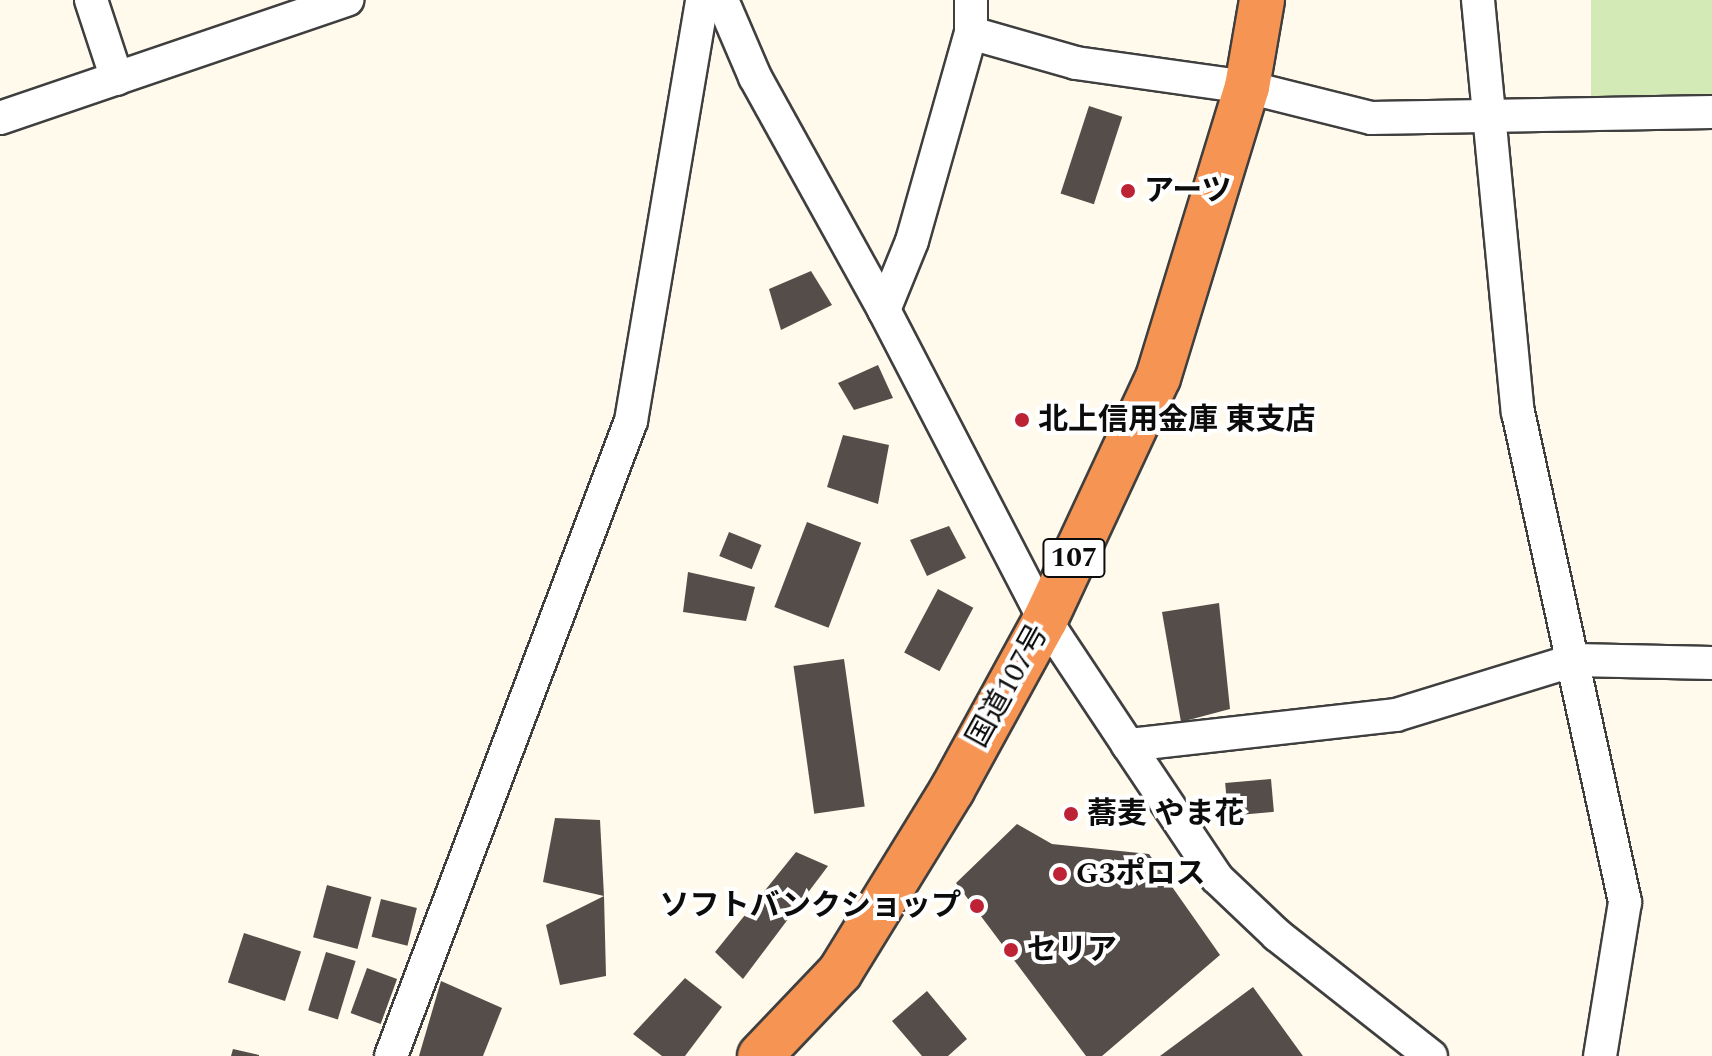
<!DOCTYPE html>
<meta charset="utf-8">
<style>
body{margin:0}
#map{position:relative;width:1712px;height:1056px;overflow:hidden;background:#fffaec;font-family:Spectral,"Noto Sans JP",serif}
div>[style]{position:absolute}
.green>*{inset:0;background:#d3e9b6;transform-origin:0 0}
.building>*{inset:0;background:#554d49;transform-origin:0 0}
.roads{filter:drop-shadow(2px 0 #3f3f3f) drop-shadow(-2px 0 #3f3f3f) drop-shadow(0 2px #3f3f3f) drop-shadow(0 -2px #3f3f3f)}
.street>*{height:32px;margin:-16px;padding:0 16px;transform-origin:16px;border-radius:16px;background:#fff}
.highway>*{height:44px;margin:-22px;padding:0 22px;transform-origin:22px;border-radius:22px;background:#f69453}
.dots>*{width:22px;height:22px;translate:-50% -50%;box-sizing:border-box;border:4px solid #fff;border-radius:50%}
span{translate:-50% -50%;white-space:nowrap;text-align:center;line-height:1.15;-webkit-text-stroke:8px #fff;paint-order:stroke}
.shield-label span{padding:2px 6px;background:#fff;border:2px solid;border-radius:6px;-webkit-text-stroke-width:0}
.shield-label{font-size:28px;color:#0c0c0c;font-weight:700}
.poi-label{font-size:30px;color:#0c0c0c;font-weight:700}
.left{translate:0 -50%;text-align:left}
.right{translate:-100% -50%;text-align:right}
.street-label{font-size:30px;color:#0c0c0c}
</style>
<div id="map">
<div class="green">
<i style="left:1591px;top:0;width:121px;height:98px"></i>
</div>
<div class="building">
<i style="left:1089px;top:106px;width:35px;height:92px;rotate:18deg"></i>
<i style="clip-path:polygon(811px 271px,832px 305px,781px 330px,769px 289px)"></i>
<i style="clip-path:polygon(878px 365px,893px 398px,854px 410px,838px 383px)"></i>
<i style="clip-path:polygon(843px 435px,889px 445px,878px 504px,827px 487px)"></i>
<i style="left:807px;top:522px;width:58px;height:91px;rotate:21deg"></i>
<i style="clip-path:polygon(949px 526px,966px 558px,927px 576px,910px 540px)"></i>
<i style="left:729px;top:532px;width:35px;height:26px;rotate:22deg"></i>
<i style="clip-path:polygon(688px 572px,755px 587px,746px 621px,683px 612px)"></i>
<i style="left:938px;top:589px;width:40px;height:72px;rotate:28deg"></i>
<i style="clip-path:polygon(1219px 603px,1230px 709px,1181px 722px,1162px 612px)"></i>
<i style="left:844px;top:659px;width:149px;height:51px;rotate:82deg"></i>
<i style="left:1271px;top:779px;width:33px;height:46px;rotate:85deg"></i>
<i style="clip-path:polygon(555px 818px,600px 820px,604px 896px,543px 882px)"></i>
<i style="clip-path:polygon(1017px 824px,1052px 844px,1149px 854px,1220px 955px,1102px 1056px,1086px 1056px,956px 883px)"></i>
<i style="clip-path:polygon(796px 852px,828px 866px,743px 979px,715px 952px)"></i>
<i style="left:327px;top:885px;width:46px;height:54px;rotate:15deg"></i>
<i style="clip-path:polygon(604px 896px,606px 976px,560px 985px,546px 925px)"></i>
<i style="left:381px;top:899px;width:37px;height:39px;rotate:14deg"></i>
<i style="left:244px;top:933px;width:60px;height:52px;rotate:18deg"></i>
<i style="left:326px;top:952px;width:31px;height:61px;rotate:17deg"></i>
<i style="left:367px;top:968px;width:32px;height:48px;rotate:20deg"></i>
<i style="clip-path:polygon(685px 978px,722px 1007px,685px 1056px,662px 1056px,633px 1034px)"></i>
<i style="clip-path:polygon(441px 981px,502px 1008px,483px 1056px,419px 1056px)"></i>
<i style="clip-path:polygon(1253px 987px,1303px 1056px,1160px 1056px)"></i>
<i style="clip-path:polygon(927px 991px,967px 1039px,948px 1056px,922px 1056px,892px 1021px)"></i>
<i style="clip-path:polygon(233px 1049px,259px 1055px,259px 1056px,231px 1056px)"></i>
</div>
<div class="roads">
<div class="street">
<i style="left:91px;top:0;width:83px;rotate:71.8deg"></i>
<i style="left:722px;top:0;width:84px;rotate:66.8deg"></i>
<i style="left:755px;top:77px;width:266px;rotate:61deg"></i>
<i style="left:884px;top:310px;width:349px;rotate:62.6deg"></i>
<i style="left:1045px;top:620px;width:150px;rotate:56.4deg"></i>
<i style="left:1128px;top:745px;width:160px;rotate:56.2deg"></i>
<i style="left:1217px;top:878px;width:83px;rotate:43.5deg"></i>
<i style="left:1277px;top:935px;width:196px;rotate:38.2deg"></i>
<i style="left:1478px;top:0;width:414px;rotate:84.5deg"></i>
<i style="left:1518px;top:412px;width:502px;rotate:77.68deg"></i>
<i style="left:1625px;top:902px;width:156px;rotate:99.2deg"></i>
<i style="left:971px;top:33px;width:109px;rotate:15.9deg"></i>
<i style="left:1076px;top:63px;width:173px;rotate:8deg"></i>
<i style="left:1247px;top:87px;width:128px;rotate:14deg"></i>
<i style="left:1371px;top:118px;width:341px;rotate:-1deg"></i>
<i style="left:0;top:118px;width:367px;rotate:-18.8deg"></i>
<i style="left:884px;top:310px;width:74px;rotate:-67.9deg"></i>
<i style="left:912px;top:241px;width:216px;rotate:-74.2deg"></i>
<i style="left:971px;top:33px;width:33px;rotate:-90deg"></i>
<i style="left:1128px;top:745px;width:270px;rotate:-6.4deg"></i>
<i style="left:1396px;top:715px;width:187px;rotate:-17.1deg"></i>
<i style="left:1575px;top:660px;width:137px;rotate:1.3deg"></i>
<i style="left:391px;top:1056px;width:679px;rotate:-69.3deg"></i>
<i style="left:631px;top:421px;width:427px;rotate:-80.4deg"></i>
</div>
<div class="highway">
<i style="left:760px;top:1056px;width:116px;rotate:-46.4deg"></i>
<i style="left:840px;top:972px;width:214px;rotate:-58.4deg"></i>
<i style="left:952px;top:790px;width:194px;rotate:-61.3deg"></i>
<i style="left:1045px;top:620px;width:267px;rotate:-65deg"></i>
<i style="left:1158px;top:378px;width:304px;rotate:-73deg"></i>
<i style="left:1247px;top:87px;width:88px;rotate:-80.2deg"></i>
</div>
</div>
<div class="dots">
<i style="left:1128px;top:191px;background:#bd2334"></i>
<i style="left:1022px;top:420px;background:#bd2334"></i>
<i style="left:1071px;top:814px;background:#bd2334"></i>
<i style="left:1060px;top:874px;background:#bd2334"></i>
<i style="left:977px;top:906px;background:#bd2334"></i>
<i style="left:1011px;top:950px;background:#bd2334"></i>
</div>
<div class="shield-label">
<span style="left:1074px;top:558px">107</span>
</div>
<div class="poi-label">
<span class="left" style="left:1144px;top:191px">アーツ</span>
<span class="left" style="left:1038px;top:420px">北上信用金庫 東支店</span>
<span class="left" style="left:1087px;top:814px">蕎麦 やま花</span>
<span class="left" style="left:1076px;top:874px">G3ポロス</span>
<span class="right" style="left:961px;top:906px">ソフトバンクショップ</span>
<span class="left" style="left:1027px;top:950px">セリア</span>
</div>
<div class="street-label">
<span style="left:1008px;top:686px;rotate:-61deg">国道107号</span>
</div>
</div>
